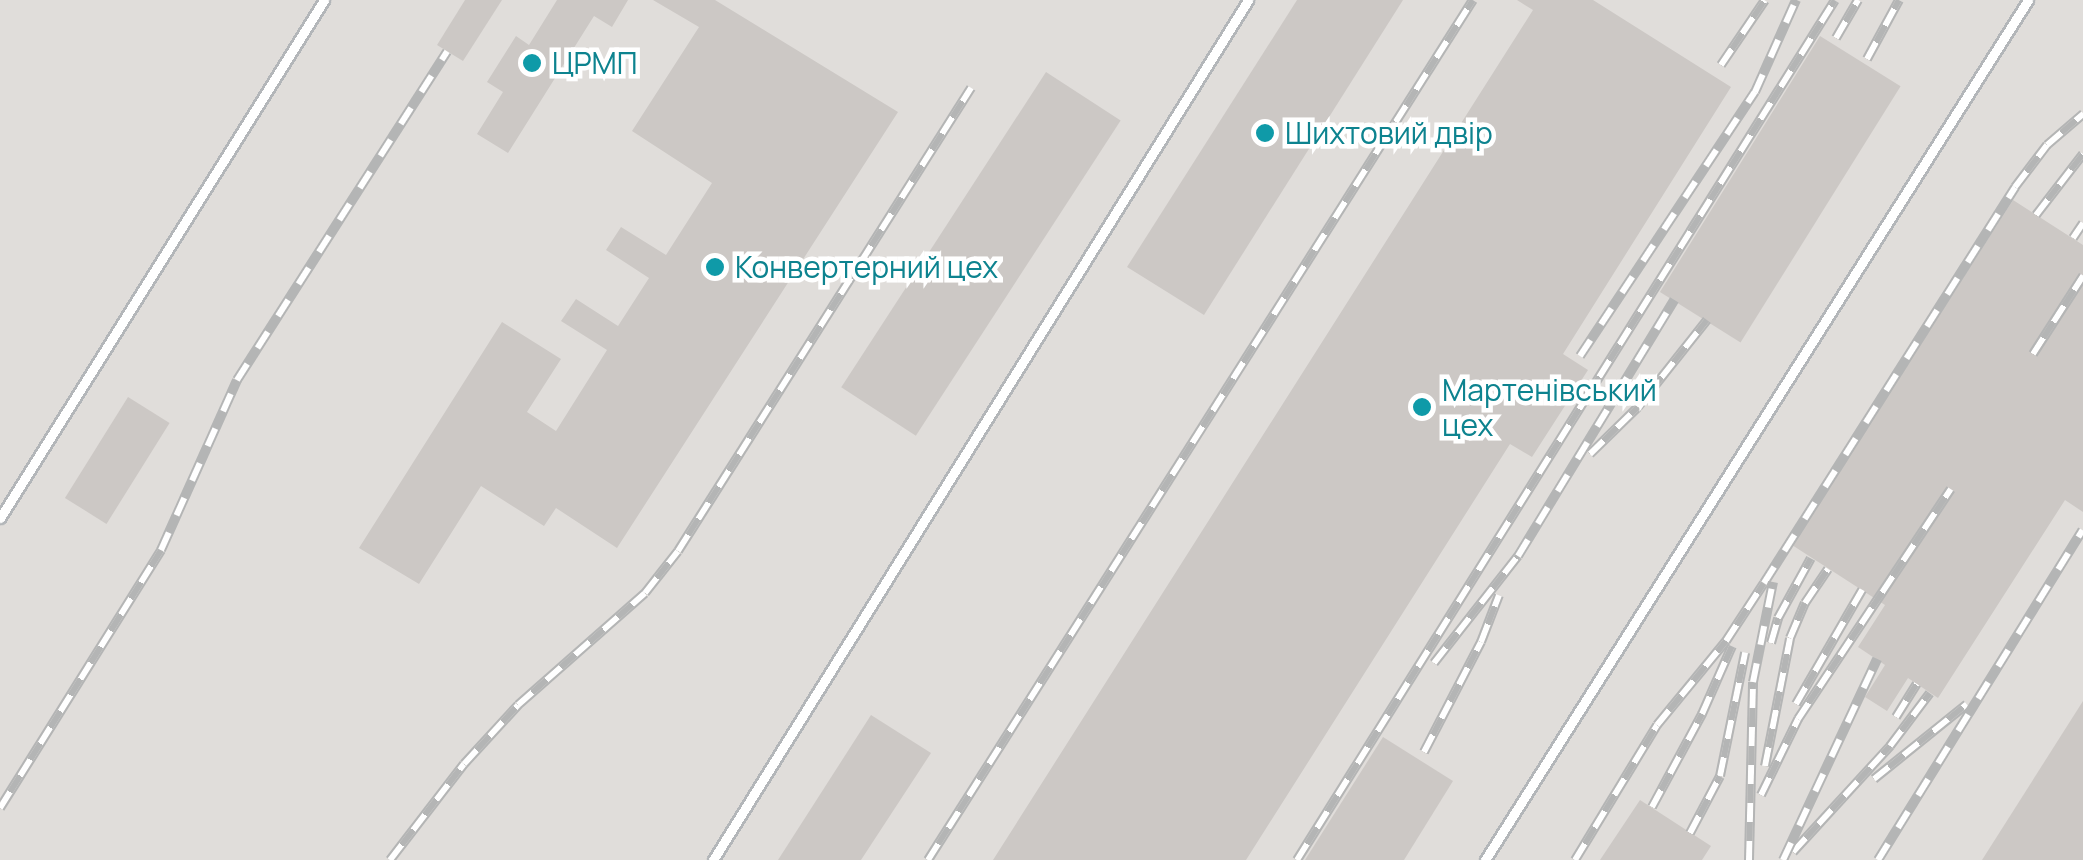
<!DOCTYPE html>
<meta charset="utf-8">
<style>
body{margin:0}
#map{position:relative;width:2083px;height:860px;overflow:hidden;background:#f0ede8;font-family:Manrope,sans-serif}
div>[style]{position:absolute}
.industrial>*{inset:0;background:#e0ddda;transform-origin:0 0}
.building>*{inset:0;background:#ccc8c5;transform-origin:0 0}
.roads{filter:drop-shadow(2px 0 #b3b6b9) drop-shadow(-2px 0 #b3b6b9) drop-shadow(0 2px #b3b6b9) drop-shadow(0 -2px #b3b6b9)}
.service>*{height:9px;margin:-4.5px;padding:0 4.5px;transform-origin:4.5px;border-radius:4.5px;background:#fff}
.rail>*{height:10px;margin-top:-5px;transform-origin:0;background:repeating-linear-gradient(90deg,#fff 0 19px,#b4b5b5 0 38px);box-sizing:border-box;border-block:2px solid #b4b5b5}
.dots>*{width:28px;height:28px;translate:-50% -50%;box-sizing:border-box;border:5px solid #fff;border-radius:50%}
span{translate:-50% -50%;white-space:nowrap;text-align:center;line-height:1.15;-webkit-text-stroke:9px #fff;paint-order:stroke}
.culture-label{font-size:30px;color:#0d838f}
.left{translate:0 -50%;text-align:left}
</style>
<div id="map">
<div class="industrial">
<i style="left:0;top:0;width:2083px;height:860px"></i>
</div>
<div class="building">
<i style="clip-path:polygon(465px 0,502px 0,463px 61px,437px 45px)"></i>
<i style="clip-path:polygon(557px 0,628px 0,612px 27px,594px 16px,508px 153px,477px 134px,503px 92px,487px 82px,516px 36px,529px 45px)"></i>
<i style="clip-path:polygon(653px 0,715px 0,898px 112px,617px 548px,556px 508px,544px 526px,481px 486px,419px 584px,359px 548px,502px 322px,561px 359px,527px 412px,556px 431px,607px 350px,561px 321px,576px 299px,618px 326px,649px 278px,606px 250px,621px 227px,666px 255px,712px 183px,632px 131px,699px 27px)"></i>
<i style="clip-path:polygon(1297px 0,1403px 0,1204px 315px,1127px 267px)"></i>
<i style="clip-path:polygon(1517px 0,1593px 0,1731px 87px,1563px 354px,1588px 370px,1532px 457px,1510px 444px,1246px 860px,993px 860px,1533px 10px)"></i>
<i style="left:1820px;top:36px;width:95px;height:302px;rotate:32deg"></i>
<i style="left:1046px;top:72px;width:89px;height:376px;rotate:33deg"></i>
<i style="clip-path:polygon(2013px 200px,2083px 245px,2083px 512px,2065px 500px,1938px 698px,1908px 678px,1887px 711px,1865px 697px,1885px 665px,1858px 647px,1885px 605px,1792px 545px)"></i>
<i style="left:128px;top:397px;width:49px;height:119px;rotate:32deg"></i>
<i style="clip-path:polygon(2083px 701px,2083px 860px,1982px 860px)"></i>
<i style="clip-path:polygon(871px 715px,931px 753px,861px 860px,778px 860px)"></i>
<i style="clip-path:polygon(1383px 737px,1453px 781px,1404px 860px,1305px 860px)"></i>
<i style="clip-path:polygon(1640px 800px,1711px 846px,1702px 860px,1600px 860px)"></i>
</div>
<div class="roads">
<div class="service">
<i style="left:0;top:518px;width:611px;rotate:-57.97deg"></i>
<i style="left:713px;top:860px;width:1013px;rotate:-58.11deg"></i>
<i style="left:1485px;top:860px;width:1017px;rotate:-57.73deg"></i>
</div>
</div>
<div class="rail">
<i style="left:1836px;top:38px;width:44px;rotate:-59.9deg"></i>
<i style="left:1867px;top:59px;width:67px;rotate:-61.5deg"></i>
<i style="left:1721px;top:65px;width:78px;rotate:-55.9deg"></i>
<i style="left:2036px;top:215px;width:77px;rotate:-52.4deg"></i>
<i style="left:2073px;top:238px;width:18px;rotate:-56deg"></i>
<i style="left:2033px;top:354px;width:93px;rotate:-57.3deg"></i>
<i style="left:1580px;top:356px;width:317px;rotate:-56.5deg"></i>
<i style="left:1755px;top:92px;width:101px;rotate:-66deg"></i>
<i style="left:1590px;top:454px;width:67px;rotate:-44.4deg"></i>
<i style="left:1638px;top:407px;width:111px;rotate:-51.6deg"></i>
<i style="left:1771px;top:643px;width:26px;rotate:-74deg"></i>
<i style="left:1778px;top:618px;width:68px;rotate:-61.2deg"></i>
<i style="left:1434px;top:663px;width:136px;rotate:-51.9deg"></i>
<i style="left:1518px;top:556px;width:300px;rotate:-58.6deg"></i>
<i style="left:1796px;top:704px;width:132px;rotate:-59.9deg"></i>
<i style="left:1896px;top:717px;width:39px;rotate:-58deg"></i>
<i style="left:1424px;top:752px;width:124px;rotate:-62.6deg"></i>
<i style="left:1481px;top:642px;width:50px;rotate:-69deg"></i>
<i style="left:1765px;top:766px;width:130px;rotate:-78.9deg"></i>
<i style="left:1790px;top:638px;width:38px;rotate:-67deg"></i>
<i style="left:1805px;top:603px;width:41px;rotate:-55.9deg"></i>
<i style="left:1874px;top:779px;width:119px;rotate:-38.9deg"></i>
<i style="left:1761px;top:795px;width:85px;rotate:-64deg"></i>
<i style="left:1798px;top:719px;width:276px;rotate:-56.4deg"></i>
<i style="left:1652px;top:807px;width:106px;rotate:-61.7deg"></i>
<i style="left:1702px;top:714px;width:74px;rotate:-66.2deg"></i>
<i style="left:0;top:808px;width:304px;rotate:-58deg"></i>
<i style="left:161px;top:550px;width:186px;rotate:-65.9deg"></i>
<i style="left:237px;top:380px;width:390px;rotate:-57.4deg"></i>
<i style="left:1690px;top:833px;width:64px;rotate:-62.2deg"></i>
<i style="left:1720px;top:776px;width:126px;rotate:-78.5deg"></i>
<i style="left:1793px;top:852px;width:144px;rotate:-47.5deg"></i>
<i style="left:1890px;top:746px;width:66px;rotate:-53deg"></i>
<i style="left:390px;top:860px;width:121px;rotate:-52.4deg"></i>
<i style="left:464px;top:764px;width:80px;rotate:-47.5deg"></i>
<i style="left:518px;top:705px;width:169px;rotate:-41.4deg"></i>
<i style="left:645px;top:593px;width:53px;rotate:-51.8deg"></i>
<i style="left:678px;top:551px;width:548px;rotate:-57.67deg"></i>
<i style="left:928px;top:860px;width:1018px;rotate:-57.64deg"></i>
<i style="left:1297px;top:860px;width:1014px;rotate:-57.97deg"></i>
<i style="left:1575px;top:860px;width:158px;rotate:-58.7deg"></i>
<i style="left:1657px;top:725px;width:109px;rotate:-50.6deg"></i>
<i style="left:1726px;top:641px;width:69px;rotate:-56.8deg"></i>
<i style="left:1764px;top:583px;width:469px;rotate:-57.6deg"></i>
<i style="left:2015px;top:187px;width:53px;rotate:-52.7deg"></i>
<i style="left:2047px;top:145px;width:48px;rotate:-40.7deg"></i>
<i style="left:1749px;top:860px;width:178px;rotate:-88.7deg"></i>
<i style="left:1753px;top:682px;width:102px;rotate:-78.7deg"></i>
<i style="left:1783px;top:860px;width:222px;rotate:-64.9deg"></i>
<i style="left:1878px;top:860px;width:388px;rotate:-58.2deg"></i>
</div>
<div class="dots">
<i style="left:532px;top:63px;background:#0f9aa8"></i>
<i style="left:1265px;top:133px;background:#0f9aa8"></i>
<i style="left:715px;top:267px;background:#0f9aa8"></i>
<i style="left:1422px;top:407px;background:#0f9aa8"></i>
</div>
<div class="culture-label">
<span class="left" style="left:552px;top:63px">ЦРМП</span>
<span class="left" style="left:1285px;top:133px">Шихтовий двір</span>
<span class="left" style="left:735px;top:267px">Конвертерний цех</span>
<span class="left" style="left:1442px;top:407px">Мартенівський<br>цех</span>
</div>
</div>
